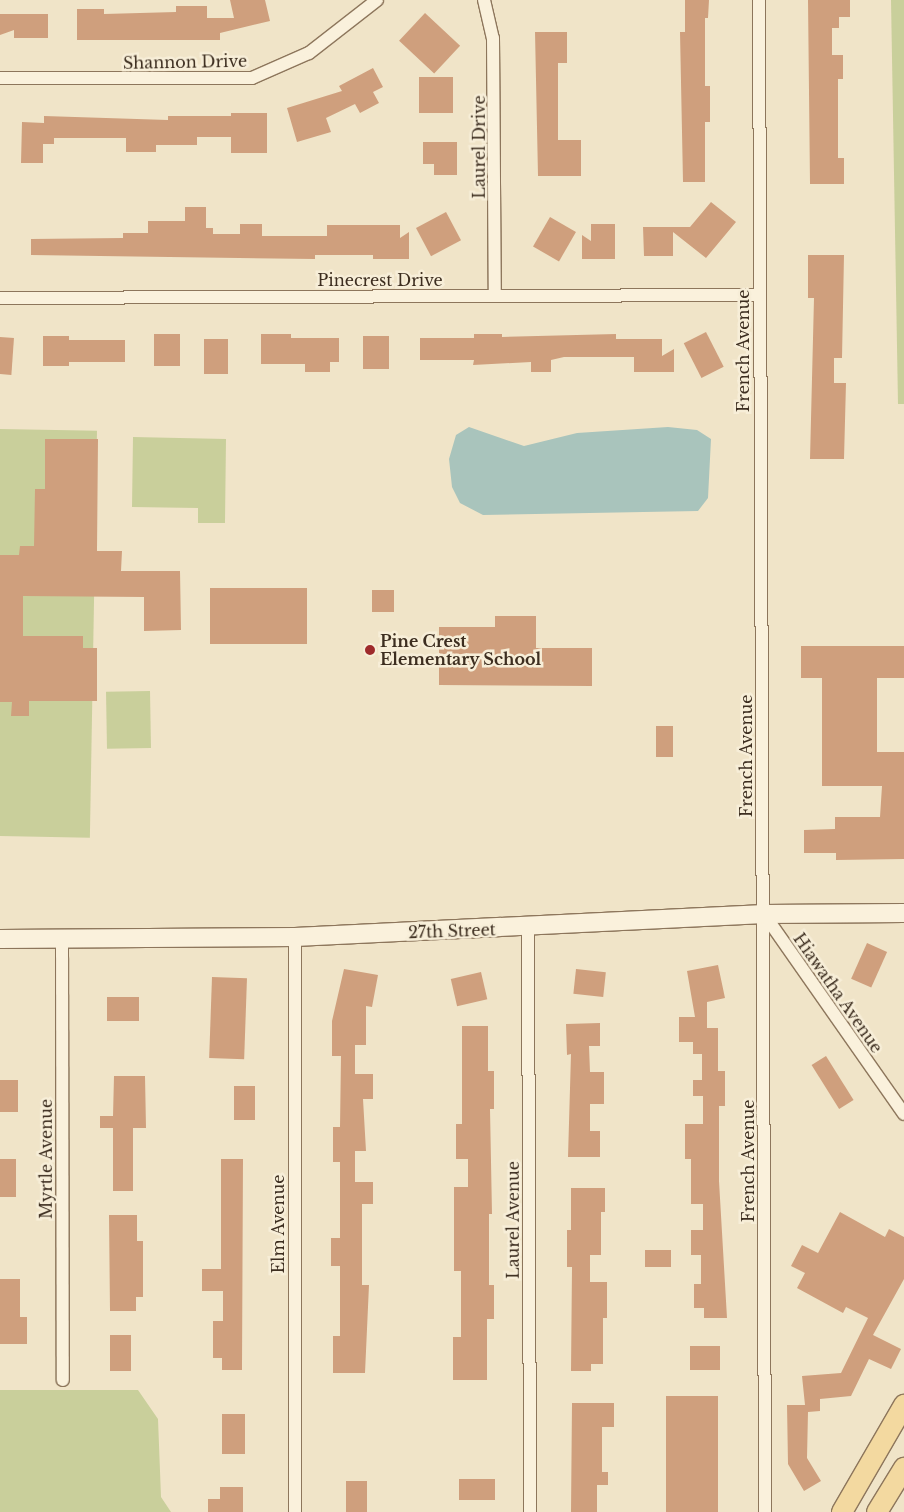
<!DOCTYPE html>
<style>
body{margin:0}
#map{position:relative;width:904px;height:1512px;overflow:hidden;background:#f0e4c8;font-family:"Libre Baskerville",serif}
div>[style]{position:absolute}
.green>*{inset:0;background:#c9cf9b;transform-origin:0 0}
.water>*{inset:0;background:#a9c4bc}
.building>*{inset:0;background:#cf9f7d;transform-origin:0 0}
.roads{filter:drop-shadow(1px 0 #8d765c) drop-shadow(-1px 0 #8d765c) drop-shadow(0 1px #8d765c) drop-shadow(0 -1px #8d765c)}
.street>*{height:12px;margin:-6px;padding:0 6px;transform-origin:6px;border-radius:6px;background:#faf1dc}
.secondary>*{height:18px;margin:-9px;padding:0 9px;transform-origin:9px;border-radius:9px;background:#faf1dc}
.primary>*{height:20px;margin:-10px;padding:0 10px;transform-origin:10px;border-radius:10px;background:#f3d9a0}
.dots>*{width:14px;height:14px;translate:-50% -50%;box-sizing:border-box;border:2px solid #f7eed8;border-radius:50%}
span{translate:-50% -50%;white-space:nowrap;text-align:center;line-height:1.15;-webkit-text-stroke:5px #f7eed8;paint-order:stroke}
.street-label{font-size:16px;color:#3d2e20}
.poi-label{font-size:16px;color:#3d2e20;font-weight:700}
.left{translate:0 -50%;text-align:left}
</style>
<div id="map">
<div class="green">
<i style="clip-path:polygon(891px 0,904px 0,904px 404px,898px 404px)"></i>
<i style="left:0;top:429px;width:97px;height:407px;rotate:1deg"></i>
<i style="clip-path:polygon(133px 437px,226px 439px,225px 523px,198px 523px,198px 508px,132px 507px)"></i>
<i style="left:150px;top:691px;width:57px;height:44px;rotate:89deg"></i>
<i style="clip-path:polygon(0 1390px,138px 1390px,158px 1419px,161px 1497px,171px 1512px,0 1512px)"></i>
</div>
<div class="water">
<i style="clip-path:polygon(469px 427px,524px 446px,577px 433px,668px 427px,697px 430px,711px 439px,708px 498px,698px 511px,483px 515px,460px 503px,452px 487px,449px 459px,456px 435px)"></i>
</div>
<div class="building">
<i style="clip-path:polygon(230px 0,265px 0,270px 21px,220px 33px,220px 40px,77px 40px,77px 9px,104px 9px,104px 14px,176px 12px,176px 6px,207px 6px,207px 18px,234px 18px)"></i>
<i style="clip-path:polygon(685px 0,709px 0,708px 18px,705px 18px,705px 86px,710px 86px,710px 122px,705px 122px,705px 182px,683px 182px,680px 32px,685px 32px)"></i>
<i style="clip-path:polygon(808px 0,850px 0,850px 17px,839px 17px,839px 28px,832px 28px,832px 55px,843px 55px,843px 79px,838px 79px,838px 158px,844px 158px,844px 184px,810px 184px)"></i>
<i style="left:425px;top:13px;width:48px;height:38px;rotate:43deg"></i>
<i style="clip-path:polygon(0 14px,48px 14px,48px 38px,14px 38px,14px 30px,0 35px)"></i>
<i style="clip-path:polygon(535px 32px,567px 32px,567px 63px,558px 63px,558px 140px,581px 140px,581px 176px,538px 176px)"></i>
<i style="clip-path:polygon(373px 68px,383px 87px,373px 92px,379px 103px,360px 113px,355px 104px,326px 118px,331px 132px,297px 142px,287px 108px,342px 91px,339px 86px)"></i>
<i style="left:419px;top:77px;width:34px;height:36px"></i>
<i style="clip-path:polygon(231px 113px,267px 113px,267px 153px,231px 153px,231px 137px,197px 137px,197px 145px,156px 145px,156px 152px,126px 152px,126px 138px,54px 138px,54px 144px,43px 144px,43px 163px,21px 163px,22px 122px,44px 123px,44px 116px,168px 120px,168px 116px,231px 116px)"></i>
<i style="clip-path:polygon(423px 142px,457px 142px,457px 175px,434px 175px,434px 164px,423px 164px)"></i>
<i style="clip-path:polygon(711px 202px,736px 222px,706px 258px,673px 232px,673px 256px,644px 256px,643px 227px,690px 227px)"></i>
<i style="clip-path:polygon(185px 207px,206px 207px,206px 228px,213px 228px,213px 234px,240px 234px,240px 224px,262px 224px,262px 236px,327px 236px,327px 225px,400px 225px,400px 238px,409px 232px,409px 259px,373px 259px,373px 255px,315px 255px,315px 259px,31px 255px,31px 239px,123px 238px,123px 233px,148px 233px,148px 221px,185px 221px)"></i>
<i style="left:446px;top:212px;width:32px;height:34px;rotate:62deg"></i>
<i style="left:550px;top:217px;width:30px;height:34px;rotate:30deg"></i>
<i style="clip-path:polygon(591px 224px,615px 224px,615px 259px,582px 259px,582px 235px,591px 241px)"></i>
<i style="clip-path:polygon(808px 255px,844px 255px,842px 358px,834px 358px,834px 383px,846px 383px,844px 459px,810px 459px,814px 298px,808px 298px)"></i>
<i style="left:706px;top:332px;width:39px;height:25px;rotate:63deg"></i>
<i style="left:154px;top:334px;width:26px;height:32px"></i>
<i style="clip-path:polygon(261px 334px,291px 334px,291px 338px,339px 338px,339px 362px,330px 362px,330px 372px,305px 372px,305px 364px,261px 364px)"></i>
<i style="clip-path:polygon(474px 334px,502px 334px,502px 337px,616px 334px,616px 339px,662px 339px,662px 356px,674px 349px,674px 372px,634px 372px,634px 357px,564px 357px,551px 360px,551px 372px,531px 372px,531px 362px,473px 365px,474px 360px,420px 360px,420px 338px,474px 338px)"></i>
<i style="clip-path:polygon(43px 336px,69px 336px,69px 340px,125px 340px,125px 362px,69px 362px,69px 366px,43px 366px)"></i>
<i style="left:363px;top:336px;width:26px;height:33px"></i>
<i style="left:0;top:337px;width:14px;height:37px;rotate:4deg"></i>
<i style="left:204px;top:339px;width:24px;height:35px"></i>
<i style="clip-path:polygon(45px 439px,98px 439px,97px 551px,122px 551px,121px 571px,180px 571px,181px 630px,144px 631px,144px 597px,23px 596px,23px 636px,83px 636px,83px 648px,97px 648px,97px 701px,29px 701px,29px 716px,11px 716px,12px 702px,0 702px,0 555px,19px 555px,20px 546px,34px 546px,35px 489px,45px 489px)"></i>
<i style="left:210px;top:588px;width:97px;height:56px"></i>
<i style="left:372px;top:590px;width:22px;height:22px"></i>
<i style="clip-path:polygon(495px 616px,536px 616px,536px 648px,592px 648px,592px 686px,439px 685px,439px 627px,495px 627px)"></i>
<i style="clip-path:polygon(801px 646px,904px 646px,904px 678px,877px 678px,877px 752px,904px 752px,904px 859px,836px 860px,836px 853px,804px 853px,804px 830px,835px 829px,835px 817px,880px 817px,882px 786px,822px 786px,822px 678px,801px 678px)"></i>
<i style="left:656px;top:726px;width:17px;height:31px"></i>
<i style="left:867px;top:943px;width:22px;height:39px;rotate:24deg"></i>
<i style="clip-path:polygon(718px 965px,725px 998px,707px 1002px,707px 1028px,718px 1028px,718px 1071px,725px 1071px,725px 1106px,719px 1106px,719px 1181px,727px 1318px,704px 1318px,704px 1308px,694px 1308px,694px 1284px,701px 1284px,701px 1255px,691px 1255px,691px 1230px,703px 1230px,703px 1204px,691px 1204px,691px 1159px,685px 1159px,685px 1124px,703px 1124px,703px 1096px,693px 1096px,693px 1080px,702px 1080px,702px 1054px,693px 1054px,693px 1042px,679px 1042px,679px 1017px,695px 1017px,687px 971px)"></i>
<i style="clip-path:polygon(344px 969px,378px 975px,372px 1007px,366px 1006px,366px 1045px,355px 1045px,355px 1074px,373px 1074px,373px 1099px,363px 1099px,366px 1151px,355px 1151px,355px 1182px,373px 1182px,373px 1204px,362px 1204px,362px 1285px,369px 1285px,365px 1373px,333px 1373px,333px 1336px,340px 1336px,340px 1266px,331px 1266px,331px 1238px,340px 1238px,340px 1162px,333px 1162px,333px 1127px,340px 1127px,341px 1056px,332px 1056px,332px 1021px)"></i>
<i style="left:576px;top:969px;width:30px;height:25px;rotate:6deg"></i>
<i style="left:481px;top:972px;width:28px;height:31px;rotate:77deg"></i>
<i style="left:212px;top:977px;width:35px;height:81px;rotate:2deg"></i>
<i style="left:107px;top:997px;width:32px;height:24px"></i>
<i style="clip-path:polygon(600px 1023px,600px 1046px,589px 1046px,590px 1072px,604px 1072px,604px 1104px,590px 1104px,590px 1131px,600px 1131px,600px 1157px,568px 1157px,571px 1054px,567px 1055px,566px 1024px)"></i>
<i style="clip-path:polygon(462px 1026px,488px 1026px,488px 1071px,494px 1071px,494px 1109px,490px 1109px,492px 1214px,489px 1214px,489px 1285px,494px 1285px,494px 1319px,487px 1319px,487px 1380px,453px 1380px,453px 1337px,461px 1337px,461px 1271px,454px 1271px,454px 1187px,468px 1187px,468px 1159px,456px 1159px,456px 1124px,462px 1124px)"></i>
<i style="left:826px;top:1056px;width:52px;height:17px;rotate:58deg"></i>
<i style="clip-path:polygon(114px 1076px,145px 1076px,146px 1128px,133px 1128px,133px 1191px,113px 1191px,113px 1128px,100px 1128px,100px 1116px,113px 1116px)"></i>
<i style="left:0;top:1080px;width:18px;height:32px"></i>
<i style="left:234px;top:1086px;width:21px;height:34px"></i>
<i style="left:0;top:1159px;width:16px;height:38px"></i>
<i style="clip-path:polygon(221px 1159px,243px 1159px,242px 1370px,222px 1370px,222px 1358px,213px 1358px,213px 1321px,223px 1321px,223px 1291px,202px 1291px,202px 1269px,221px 1269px)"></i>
<i style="clip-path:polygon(571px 1188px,605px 1188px,605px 1212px,601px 1212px,601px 1255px,590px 1255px,590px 1282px,607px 1282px,607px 1318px,603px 1318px,603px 1364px,591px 1364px,591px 1371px,571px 1371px,572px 1267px,567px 1267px,567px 1230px,571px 1230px)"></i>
<i style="clip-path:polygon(840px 1212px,885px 1237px,889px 1229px,904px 1237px,904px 1279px,873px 1335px,901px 1349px,891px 1369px,869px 1359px,851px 1396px,820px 1399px,820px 1411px,808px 1412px,807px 1458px,821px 1481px,804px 1491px,788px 1464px,787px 1405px,805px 1405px,802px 1376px,841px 1373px,868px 1318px,846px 1307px,843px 1313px,797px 1288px,805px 1273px,791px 1266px,802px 1245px,818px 1253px)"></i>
<i style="clip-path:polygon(109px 1215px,137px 1215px,137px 1241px,143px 1241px,143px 1297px,136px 1297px,136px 1311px,110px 1311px)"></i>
<i style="left:645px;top:1250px;width:26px;height:17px"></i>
<i style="clip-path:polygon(0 1279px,20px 1279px,20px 1317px,27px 1317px,27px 1344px,0 1344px)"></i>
<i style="left:110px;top:1335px;width:21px;height:36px"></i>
<i style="left:690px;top:1346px;width:30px;height:24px"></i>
<i style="left:666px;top:1396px;width:52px;height:116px"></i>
<i style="clip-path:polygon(572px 1403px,614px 1403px,614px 1427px,602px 1427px,602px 1472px,608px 1472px,608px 1485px,597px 1485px,597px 1512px,571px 1512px)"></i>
<i style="left:222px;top:1414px;width:23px;height:40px"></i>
<i style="left:459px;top:1479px;width:36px;height:21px"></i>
<i style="left:346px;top:1481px;width:21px;height:31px"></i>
<i style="clip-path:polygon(220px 1487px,243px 1487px,243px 1512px,208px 1512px,208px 1499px,220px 1499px)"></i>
</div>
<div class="roads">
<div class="street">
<i style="left:484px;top:0;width:39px;rotate:77deg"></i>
<i style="left:493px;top:38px;width:258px;rotate:89.6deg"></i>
<i style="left:759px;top:0;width:1512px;rotate:89.77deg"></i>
<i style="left:0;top:78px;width:252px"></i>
<i style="left:252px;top:78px;width:62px;rotate:-23.7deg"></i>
<i style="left:309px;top:53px;width:86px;rotate:-37.9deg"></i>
<i style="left:0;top:298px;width:759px;rotate:-0.23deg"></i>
<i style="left:764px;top:914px;width:244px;rotate:55deg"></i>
<i style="left:528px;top:928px;width:584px;rotate:89.8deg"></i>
<i style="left:62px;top:939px;width:441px;rotate:89.9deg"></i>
<i style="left:295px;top:1512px;width:575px;rotate:-90deg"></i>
</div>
<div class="secondary">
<i style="left:0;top:939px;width:295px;rotate:-0.4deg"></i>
<i style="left:295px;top:937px;width:470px;rotate:-2.8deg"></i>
<i style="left:764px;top:914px;width:140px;rotate:-0.4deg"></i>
</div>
<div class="primary">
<i style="left:842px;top:1512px;width:124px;rotate:-59.9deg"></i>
<i style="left:877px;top:1512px;width:52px;rotate:-58.5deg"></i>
</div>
</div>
<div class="dots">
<i style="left:370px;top:650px;background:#9e2a2b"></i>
</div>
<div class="street-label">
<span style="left:185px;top:62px;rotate:-1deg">Shannon Drive</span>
<span style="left:479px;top:147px;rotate:-90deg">Laurel Drive</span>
<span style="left:380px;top:280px">Pinecrest Drive</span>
<span style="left:743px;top:351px;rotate:-90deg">French Avenue</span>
<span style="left:746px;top:756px;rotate:-90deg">French Avenue</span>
<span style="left:452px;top:931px;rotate:-2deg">27th Street</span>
<span style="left:838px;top:993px;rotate:55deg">Hiawatha Avenue</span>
<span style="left:46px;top:1159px;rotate:-90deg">Myrtle Avenue</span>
<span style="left:748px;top:1161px;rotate:-90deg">French Avenue</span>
<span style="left:513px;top:1220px;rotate:-90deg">Laurel Avenue</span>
<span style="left:278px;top:1224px;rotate:-90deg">Elm Avenue</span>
</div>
<div class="poi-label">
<span class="left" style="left:380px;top:650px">Pine Crest<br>Elementary School</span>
</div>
</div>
